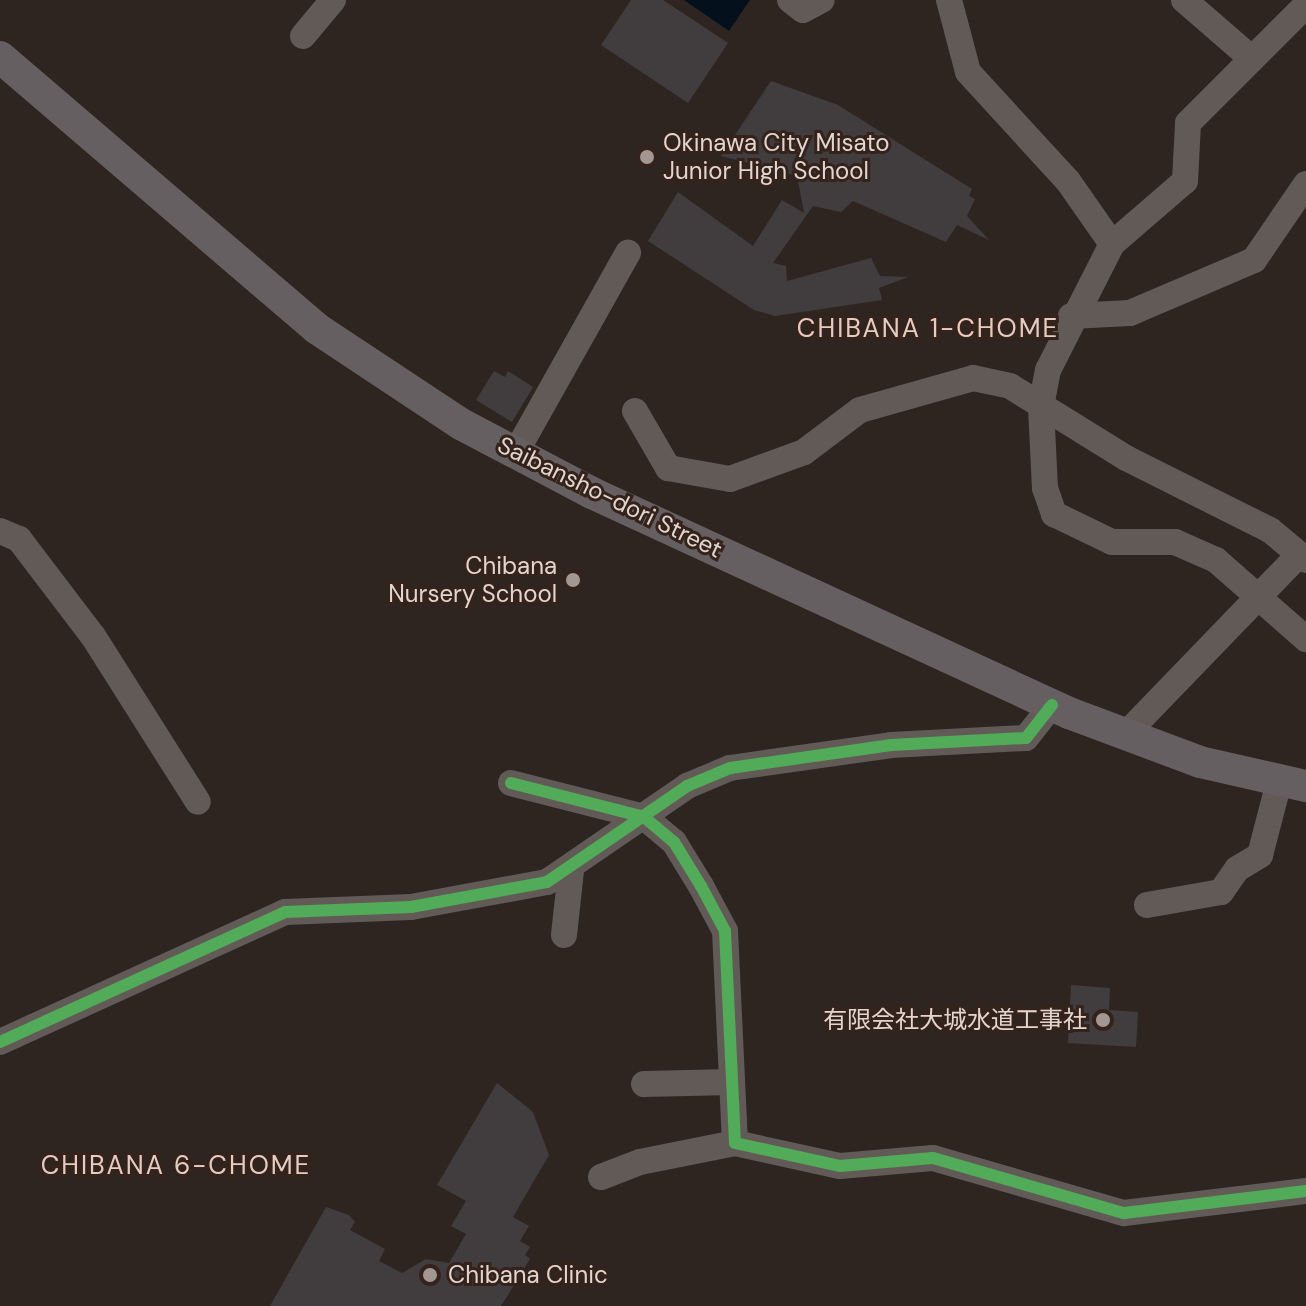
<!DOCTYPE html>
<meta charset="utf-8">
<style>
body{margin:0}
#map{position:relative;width:1306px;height:1306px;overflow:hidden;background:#2e2521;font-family:"DM Sans","Noto Sans JP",sans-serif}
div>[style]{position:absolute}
.water>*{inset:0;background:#04111c}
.building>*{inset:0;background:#413d3f}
.minor>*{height:26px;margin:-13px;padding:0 13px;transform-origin:13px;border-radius:13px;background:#625a57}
.major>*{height:32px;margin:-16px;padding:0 16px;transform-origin:16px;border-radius:16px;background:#665f61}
.cycleway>*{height:12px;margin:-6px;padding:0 6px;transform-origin:6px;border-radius:6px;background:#51ab58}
.dots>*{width:22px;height:22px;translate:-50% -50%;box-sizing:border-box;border:4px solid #34221b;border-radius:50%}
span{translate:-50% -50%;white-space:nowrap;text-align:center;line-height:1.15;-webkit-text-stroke:6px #34221b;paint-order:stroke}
.poi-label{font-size:24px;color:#e1d5d0}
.left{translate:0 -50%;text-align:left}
.right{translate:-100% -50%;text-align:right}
.street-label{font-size:24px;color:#e1d5d0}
.neighbourhood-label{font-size:26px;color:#e4ccc2;letter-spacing:2px}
</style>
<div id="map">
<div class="water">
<i style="clip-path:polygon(684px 0,750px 0,729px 31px)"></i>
</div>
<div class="building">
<i style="clip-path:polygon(631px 0,663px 0,728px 43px,688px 103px,601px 45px)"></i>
<i style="clip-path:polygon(771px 81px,838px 105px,972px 189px,969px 196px,975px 199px,967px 216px,989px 240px,957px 225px,946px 242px,853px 201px,841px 212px,813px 206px,773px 263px,786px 266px,787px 281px,871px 258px,880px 276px,908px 277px,879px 288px,882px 300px,775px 316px,754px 310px,648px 241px,678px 192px,753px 246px,782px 200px,804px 213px,797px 176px,721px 156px)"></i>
<i style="clip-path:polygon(494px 371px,505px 377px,508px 371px,533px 387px,512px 422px,476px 400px)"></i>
<i style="clip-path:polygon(1071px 985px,1110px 988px,1109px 1010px,1138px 1012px,1136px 1047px,1068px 1043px)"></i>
<i style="clip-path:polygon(497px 1083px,533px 1112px,549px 1155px,513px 1217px,529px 1226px,520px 1241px,530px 1247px,525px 1255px,530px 1259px,501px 1306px,270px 1306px,326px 1207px,349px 1215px,355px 1222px,350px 1230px,385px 1249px,379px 1261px,402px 1273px,426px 1259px,449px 1263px,466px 1234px,451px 1226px,466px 1201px,437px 1185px)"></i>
</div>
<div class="minor">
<i style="left:790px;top:0;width:16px;rotate:38deg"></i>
<i style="left:803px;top:10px;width:21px;rotate:-28deg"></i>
<i style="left:949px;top:0;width:74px;rotate:75.2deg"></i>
<i style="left:968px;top:72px;width:148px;rotate:47.5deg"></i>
<i style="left:1068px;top:181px;width:77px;rotate:55.1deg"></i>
<i style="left:1112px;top:244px;width:141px;rotate:116.9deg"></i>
<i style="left:1048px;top:370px;width:38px;rotate:101deg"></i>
<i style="left:1041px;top:407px;width:81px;rotate:87.2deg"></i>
<i style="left:1045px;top:488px;width:28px;rotate:71deg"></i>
<i style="left:1054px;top:514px;width:64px;rotate:25.8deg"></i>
<i style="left:1112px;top:542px;width:63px"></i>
<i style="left:1175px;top:542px;width:45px;rotate:23.7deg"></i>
<i style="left:1216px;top:560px;width:120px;rotate:41.3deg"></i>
<i style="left:1184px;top:0;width:90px;rotate:40.9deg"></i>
<i style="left:303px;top:36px;width:47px;rotate:-50.2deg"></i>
<i style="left:1112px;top:244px;width:96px;rotate:-40.8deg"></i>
<i style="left:1185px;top:181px;width:58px;rotate:-87deg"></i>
<i style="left:1188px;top:123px;width:167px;rotate:-45deg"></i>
<i style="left:1071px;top:316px;width:59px;rotate:-2.9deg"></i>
<i style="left:1130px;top:313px;width:135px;rotate:-23.1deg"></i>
<i style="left:1254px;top:260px;width:92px;rotate:-55.6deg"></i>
<i style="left:635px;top:411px;width:66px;rotate:59.9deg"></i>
<i style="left:668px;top:468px;width:63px;rotate:10.1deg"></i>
<i style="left:730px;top:479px;width:79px;rotate:-20deg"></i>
<i style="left:804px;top:452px;width:70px;rotate:-36.9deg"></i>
<i style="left:860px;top:410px;width:117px;rotate:-15.8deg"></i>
<i style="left:973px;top:378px;width:38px;rotate:12deg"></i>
<i style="left:1010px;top:386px;width:137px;rotate:31.8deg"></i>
<i style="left:1126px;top:458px;width:161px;rotate:26.6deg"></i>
<i style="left:1270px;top:530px;width:47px;rotate:39.8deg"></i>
<i style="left:515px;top:454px;width:231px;rotate:-60.7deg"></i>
<i style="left:0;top:531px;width:21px;rotate:23deg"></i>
<i style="left:19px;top:539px;width:122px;rotate:52.7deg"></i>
<i style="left:93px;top:636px;width:196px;rotate:57.7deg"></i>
<i style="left:1125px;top:735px;width:250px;rotate:-46deg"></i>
<i style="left:511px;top:783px;width:137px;rotate:14.3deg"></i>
<i style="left:644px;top:817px;width:39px;rotate:40deg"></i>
<i style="left:674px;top:842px;width:52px;rotate:58.5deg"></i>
<i style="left:701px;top:886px;width:51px;rotate:61.9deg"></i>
<i style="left:725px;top:931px;width:212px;rotate:87.3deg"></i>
<i style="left:735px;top:1143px;width:107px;rotate:12.4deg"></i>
<i style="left:840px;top:1166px;width:93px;rotate:-4.9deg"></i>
<i style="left:933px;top:1158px;width:199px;rotate:16.1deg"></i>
<i style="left:1124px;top:1213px;width:183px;rotate:-6.9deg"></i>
<i style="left:1147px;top:905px;width:75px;rotate:-10deg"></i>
<i style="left:1221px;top:892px;width:28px;rotate:-55deg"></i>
<i style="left:1237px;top:869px;width:27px;rotate:-31deg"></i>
<i style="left:1260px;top:855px;width:75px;rotate:-75.4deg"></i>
<i style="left:564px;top:935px;width:64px;rotate:-83.8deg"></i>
<i style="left:0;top:1042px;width:313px;rotate:-24.5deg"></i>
<i style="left:285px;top:912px;width:126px;rotate:-2.3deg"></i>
<i style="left:411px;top:907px;width:138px;rotate:-10.4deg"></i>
<i style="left:547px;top:882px;width:170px;rotate:-34.4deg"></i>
<i style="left:687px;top:786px;width:47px;rotate:-22.7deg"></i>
<i style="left:730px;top:768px;width:163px;rotate:-8.1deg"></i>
<i style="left:891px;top:745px;width:135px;rotate:-3deg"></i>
<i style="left:1026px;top:738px;width:42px;rotate:-51.8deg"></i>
<i style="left:644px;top:1084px;width:88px;rotate:-1.3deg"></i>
<i style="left:601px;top:1177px;width:42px;rotate:-21deg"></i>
<i style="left:640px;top:1162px;width:97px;rotate:-11.3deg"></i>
</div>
<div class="major">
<i style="left:0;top:57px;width:416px;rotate:40.6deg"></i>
<i style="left:316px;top:328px;width:174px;rotate:33.5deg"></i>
<i style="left:461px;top:424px;width:148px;rotate:27.8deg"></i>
<i style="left:592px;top:493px;width:525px;rotate:24.76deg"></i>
<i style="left:1069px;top:713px;width:140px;rotate:20.5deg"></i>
<i style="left:1200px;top:762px;width:109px;rotate:12.8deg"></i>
</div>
<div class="cycleway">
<i style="left:511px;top:783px;width:137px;rotate:14.3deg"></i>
<i style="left:644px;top:817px;width:39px;rotate:40deg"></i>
<i style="left:674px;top:842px;width:52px;rotate:58.5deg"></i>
<i style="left:701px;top:886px;width:51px;rotate:61.9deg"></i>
<i style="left:725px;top:931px;width:212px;rotate:87.3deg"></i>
<i style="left:735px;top:1143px;width:107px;rotate:12.4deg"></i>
<i style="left:840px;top:1166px;width:93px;rotate:-4.9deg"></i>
<i style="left:933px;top:1158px;width:199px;rotate:16.1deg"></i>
<i style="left:1124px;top:1213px;width:183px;rotate:-6.9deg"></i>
<i style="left:0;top:1042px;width:313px;rotate:-24.5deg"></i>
<i style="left:285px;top:912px;width:126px;rotate:-2.3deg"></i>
<i style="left:411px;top:907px;width:138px;rotate:-10.4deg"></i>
<i style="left:547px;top:882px;width:170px;rotate:-34.4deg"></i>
<i style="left:687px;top:786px;width:47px;rotate:-22.7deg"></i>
<i style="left:730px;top:768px;width:163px;rotate:-8.1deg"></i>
<i style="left:891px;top:745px;width:135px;rotate:-3deg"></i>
<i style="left:1026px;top:738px;width:42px;rotate:-51.8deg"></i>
</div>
<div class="dots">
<i style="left:647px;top:157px;background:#a29793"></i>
<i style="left:573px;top:580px;background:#a29793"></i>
<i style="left:1103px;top:1020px;background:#a29793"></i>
<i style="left:430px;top:1275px;background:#a29793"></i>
</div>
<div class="poi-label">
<span class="left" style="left:663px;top:157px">Okinawa City Misato<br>Junior High School</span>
<span class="right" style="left:557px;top:580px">Chibana<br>Nursery School</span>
<span class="right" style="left:1087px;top:1020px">有限会社大城水道工事社</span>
<span class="left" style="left:448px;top:1275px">Chibana Clinic</span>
</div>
<div class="street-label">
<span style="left:610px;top:497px;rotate:26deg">Saibansho-dori Street</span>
</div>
<div class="neighbourhood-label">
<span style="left:928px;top:329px">CHIBANA 1-CHOME</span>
<span style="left:176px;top:1166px">CHIBANA 6-CHOME</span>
</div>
</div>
